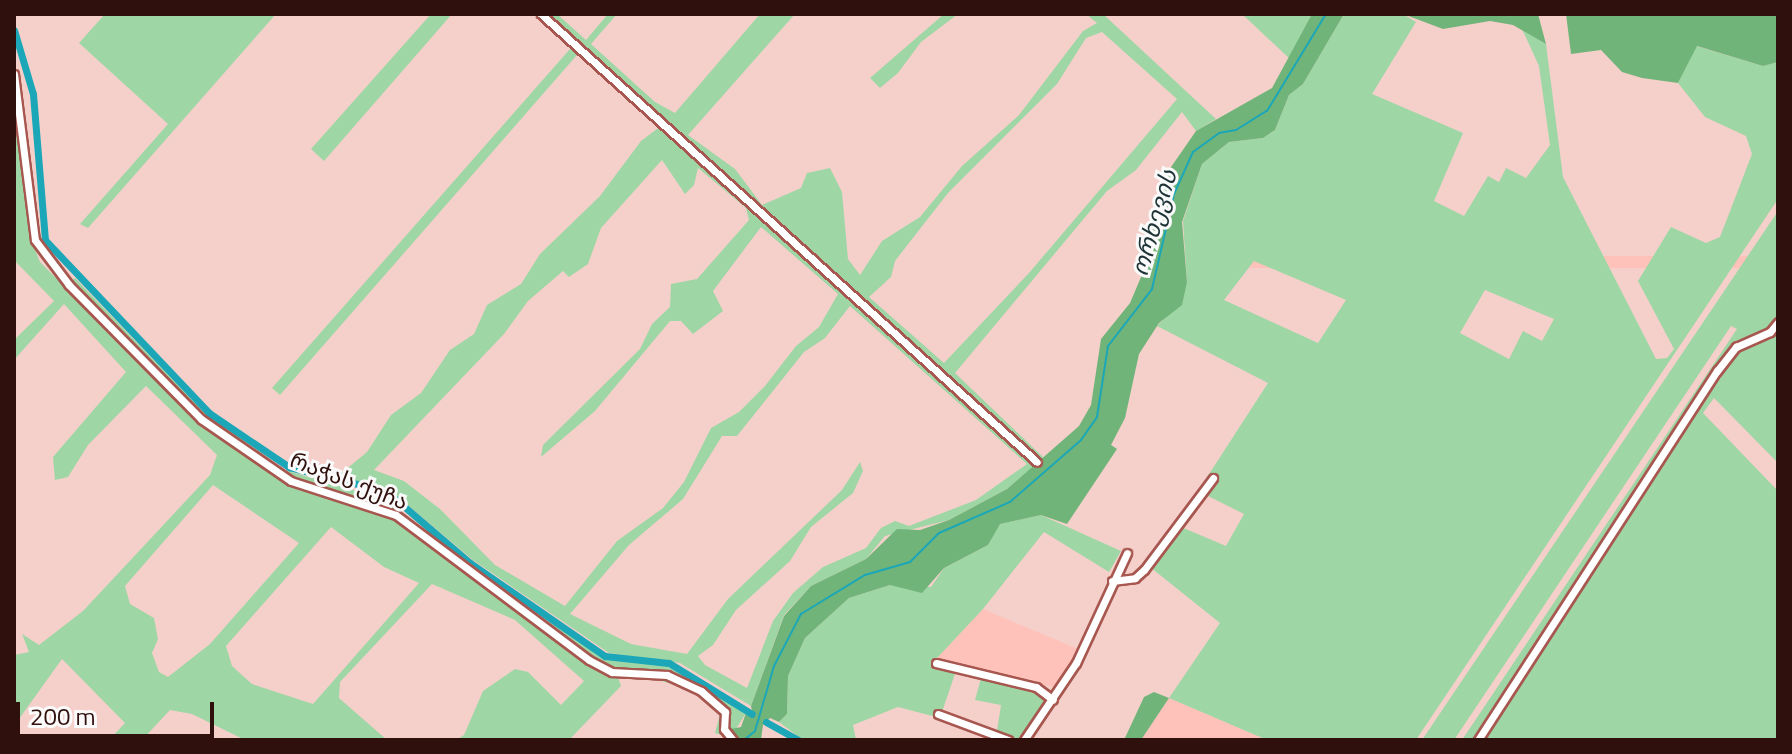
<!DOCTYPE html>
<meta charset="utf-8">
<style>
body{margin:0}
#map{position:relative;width:1792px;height:754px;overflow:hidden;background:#f5d0ca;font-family:"Titillium Web","Noto Sans Georgian",sans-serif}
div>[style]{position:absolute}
.built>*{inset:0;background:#fec2ba;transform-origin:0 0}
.green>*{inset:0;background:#9fd6a5}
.forest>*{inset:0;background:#71b479}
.stream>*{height:2px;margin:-1px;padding:0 1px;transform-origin:1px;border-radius:1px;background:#1ba7b7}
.canal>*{height:7px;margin:-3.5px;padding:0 3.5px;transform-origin:3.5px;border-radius:3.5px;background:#1ba7b7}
.roads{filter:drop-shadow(2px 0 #a7574f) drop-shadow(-2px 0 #a7574f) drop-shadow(0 2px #a7574f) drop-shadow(0 -2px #a7574f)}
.street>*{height:7px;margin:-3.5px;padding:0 3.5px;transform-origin:3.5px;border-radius:3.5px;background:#fff}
span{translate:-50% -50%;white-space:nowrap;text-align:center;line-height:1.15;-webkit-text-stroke:6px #fafafa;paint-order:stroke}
.street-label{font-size:22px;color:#30100d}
.water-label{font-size:24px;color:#1c3235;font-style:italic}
.frame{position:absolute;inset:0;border:16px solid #30100d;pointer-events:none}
.scale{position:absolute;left:16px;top:702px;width:198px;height:36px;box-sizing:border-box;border:4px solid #30100d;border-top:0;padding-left:10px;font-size:24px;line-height:28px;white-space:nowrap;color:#30100d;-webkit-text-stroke:6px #fafafa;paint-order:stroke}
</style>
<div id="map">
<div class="built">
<i style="left:1778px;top:256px;width:12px;height:583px;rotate:90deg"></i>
<i style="clip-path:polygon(983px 609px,1078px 649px,1057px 688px,936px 659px)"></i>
<i style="clip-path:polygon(1169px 698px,1267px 740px,1141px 740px)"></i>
</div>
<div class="green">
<i style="clip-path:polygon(105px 14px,276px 14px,88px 228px,80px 224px,168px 124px,79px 43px)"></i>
<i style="clip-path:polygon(431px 14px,452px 14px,324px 161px,311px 149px)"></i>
<i style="clip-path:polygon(evenodd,548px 14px,557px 14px,586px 40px,608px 14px,617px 14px,591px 44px,655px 102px,675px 113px,760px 14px,795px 14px,688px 135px,735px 169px,762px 205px,801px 188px,807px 173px,830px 168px,842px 192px,848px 259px,860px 275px,882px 241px,920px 217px,962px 166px,1019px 115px,1083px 31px,1097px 23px,1086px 14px,1103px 14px,1216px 119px,1196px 131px,1182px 112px,1136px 170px,1107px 191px,955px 373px,1044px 458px,1007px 489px,949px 520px,885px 536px,866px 559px,811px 586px,784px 615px,751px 706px,680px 663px,609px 653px,473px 560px,392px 492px,338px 476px,367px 452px,391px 415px,421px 393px,450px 350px,474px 334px,487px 305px,521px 284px,540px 254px,600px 196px,641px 141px,665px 123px,584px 47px,280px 395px,272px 388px,577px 41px,548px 14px,1102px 32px,1177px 99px,1029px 273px,944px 363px,869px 297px,891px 277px,895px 261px,948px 193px,1057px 84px,1086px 38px,1102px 32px,548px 14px,662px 160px,685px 194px,694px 185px,698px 168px,746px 208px,749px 220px,697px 279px,671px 284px,670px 307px,652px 324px,640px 349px,543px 445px,541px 457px,595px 411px,670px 321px,681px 321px,693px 334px,723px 311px,713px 291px,761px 227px,838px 294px,819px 327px,796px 346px,765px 386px,739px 412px,711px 428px,684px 482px,663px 508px,617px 541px,565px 606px,495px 565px,440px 509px,404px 481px,374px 470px,504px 334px,528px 301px,563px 271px,569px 277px,588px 264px,601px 228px,662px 160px,548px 14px,850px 306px,1027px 464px,976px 500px,909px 526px,895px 521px,881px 528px,866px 548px,823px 567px,793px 593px,773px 621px,747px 688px,705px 665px,698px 656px,713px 645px,736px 610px,790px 561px,811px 527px,853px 493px,863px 471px,860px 462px,842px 490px,728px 599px,687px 654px,631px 644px,570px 614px,629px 545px,683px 499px,722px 436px,737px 436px,804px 352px,825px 338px,850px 306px)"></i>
<i style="clip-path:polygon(944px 14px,958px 14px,921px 42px,898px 73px,880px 88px,870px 78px)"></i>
<i style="clip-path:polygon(1242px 14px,1312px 14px,1291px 60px)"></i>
<i style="clip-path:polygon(evenodd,1344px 14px,1403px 14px,1416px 22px,1372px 94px,1463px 133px,1434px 201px,1464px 216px,1488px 176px,1499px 182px,1506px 168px,1526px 178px,1550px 145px,1539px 66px,1522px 29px,1546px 44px,1563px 177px,1656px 359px,1667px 358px,1674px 349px,1638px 281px,1671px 227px,1706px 243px,1720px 237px,1752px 154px,1746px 136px,1705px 117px,1678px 83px,1696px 46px,1763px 66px,1778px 62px,1778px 199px,1416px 740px,1267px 740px,1169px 698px,1220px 623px,1145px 563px,1174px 524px,1226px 546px,1244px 514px,1198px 491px,1268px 383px,1157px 326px,1174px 309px,1187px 282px,1183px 221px,1202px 164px,1229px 142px,1263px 138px,1275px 130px,1289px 95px,1303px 84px,1344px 14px,1254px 261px,1346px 300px,1318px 343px,1224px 300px,1254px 261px,1344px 14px,1485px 290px,1554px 319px,1542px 341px,1523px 331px,1509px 359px,1460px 333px,1485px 290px)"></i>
<i style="clip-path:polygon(evenodd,14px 84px,29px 235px,40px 262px,65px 287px,75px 278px,205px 413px,285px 470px,387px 500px,461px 562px,604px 659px,665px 665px,746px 713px,732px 735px,738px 740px,715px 733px,720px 714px,691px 690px,645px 676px,618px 677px,621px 686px,569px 740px,456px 740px,464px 735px,483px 691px,515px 669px,528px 672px,561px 705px,584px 681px,515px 620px,432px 584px,340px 682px,339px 698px,387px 740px,245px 740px,192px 714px,170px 710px,142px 740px,109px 740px,125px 723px,62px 659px,14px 726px,14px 655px,29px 652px,22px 634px,39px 645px,83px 611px,210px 475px,217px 455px,146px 386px,88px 445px,68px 477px,55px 480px,53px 457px,126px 372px,64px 304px,14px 360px,14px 340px,54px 301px,14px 260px,14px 84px,213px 485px,299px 543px,210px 644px,168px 677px,159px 672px,152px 653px,158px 639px,154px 618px,130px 604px,125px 586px,213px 485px,14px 84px,331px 527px,384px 567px,419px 583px,313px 704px,252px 684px,232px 666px,226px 646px,331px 527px)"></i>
<i style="clip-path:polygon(1778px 211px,1778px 463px,1714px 398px,1703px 413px,1778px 491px,1778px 740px,1462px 740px,1737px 329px,1731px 326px,1454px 740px,1422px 740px)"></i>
<i style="clip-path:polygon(1041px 515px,1121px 551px,1109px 572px,1044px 532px,983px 609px,937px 658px,958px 665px,940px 718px,898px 707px,853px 725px,856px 740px,803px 740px,779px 722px,787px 714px,788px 676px,805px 638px,849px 598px,890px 585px,931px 587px,944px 568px,988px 545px,999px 524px)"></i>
<i style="clip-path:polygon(981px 678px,1044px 696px,1043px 710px,1020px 740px,997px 731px,1001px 705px,975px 700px)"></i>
</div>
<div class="forest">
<i style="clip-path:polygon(1312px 14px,1344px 14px,1303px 84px,1289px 95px,1275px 130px,1263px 138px,1229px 142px,1202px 164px,1182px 222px,1187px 282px,1182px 305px,1159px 323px,1139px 354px,1125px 418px,1111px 445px,1117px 449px,1067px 524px,1041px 515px,1000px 524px,988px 545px,944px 568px,922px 593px,890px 585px,849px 598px,805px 638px,788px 676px,787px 714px,779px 722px,770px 718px,763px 725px,761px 740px,738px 740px,731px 729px,741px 727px,746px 713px,753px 716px,751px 706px,784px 616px,811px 586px,866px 559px,897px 529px,920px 530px,949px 520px,1007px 489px,1079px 426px,1091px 405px,1101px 339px,1130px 303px,1147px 263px,1160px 185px,1169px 170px,1196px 131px,1272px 88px)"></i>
<i style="clip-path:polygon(1403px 14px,1538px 14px,1546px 44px,1513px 25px,1490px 21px,1443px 29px)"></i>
<i style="clip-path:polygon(1566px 14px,1778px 14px,1778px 62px,1763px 66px,1697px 46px,1678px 83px,1642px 78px,1622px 72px,1601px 50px,1571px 54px)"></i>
<i style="clip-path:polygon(1154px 692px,1169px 698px,1141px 740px,1124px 740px,1144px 697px)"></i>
</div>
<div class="stream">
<i style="left:744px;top:740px;width:14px;rotate:-39deg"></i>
<i style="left:755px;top:731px;width:68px;rotate:-73.7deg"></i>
<i style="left:774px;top:666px;width:59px;rotate:-62.6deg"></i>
<i style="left:801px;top:614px;width:75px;rotate:-31.4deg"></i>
<i style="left:865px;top:575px;width:47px;rotate:-16.1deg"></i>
<i style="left:910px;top:562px;width:41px;rotate:-45deg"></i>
<i style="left:939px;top:533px;width:77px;rotate:-23.6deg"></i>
<i style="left:1010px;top:502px;width:94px;rotate:-41.1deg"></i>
<i style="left:1081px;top:440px;width:28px;rotate:-55deg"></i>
<i style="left:1097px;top:417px;width:72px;rotate:-81.2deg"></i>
<i style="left:1108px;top:346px;width:72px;rotate:-52.3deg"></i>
<i style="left:1152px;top:289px;width:98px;rotate:-77deg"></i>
<i style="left:1174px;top:194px;width:46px;rotate:-65.7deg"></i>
<i style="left:1193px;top:152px;width:32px;rotate:-36deg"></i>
<i style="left:1219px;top:133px;width:17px;rotate:-10deg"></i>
<i style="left:1236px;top:130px;width:36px;rotate:-32deg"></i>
<i style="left:1267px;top:111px;width:114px;rotate:-58.7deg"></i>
</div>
<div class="canal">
<i style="left:14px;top:30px;width:67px;rotate:73.5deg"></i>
<i style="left:33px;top:94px;width:146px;rotate:85.3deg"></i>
<i style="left:45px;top:240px;width:238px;rotate:46.5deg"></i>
<i style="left:209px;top:413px;width:97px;rotate:34deg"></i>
<i style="left:289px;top:467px;width:100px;rotate:13.9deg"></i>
<i style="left:386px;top:491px;width:111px;rotate:40.6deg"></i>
<i style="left:470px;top:563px;width:164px;rotate:34.6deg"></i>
<i style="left:605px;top:656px;width:64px;rotate:6.2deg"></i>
<i style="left:669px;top:663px;width:97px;rotate:31.6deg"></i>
<i style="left:766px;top:722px;width:37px;rotate:29deg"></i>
</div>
<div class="roads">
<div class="street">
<i style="left:541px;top:14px;width:668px;rotate:42.09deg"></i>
<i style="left:14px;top:74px;width:167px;rotate:82.8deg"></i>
<i style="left:35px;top:240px;width:56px;rotate:52.9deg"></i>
<i style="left:69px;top:285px;width:188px;rotate:45.4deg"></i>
<i style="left:201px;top:419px;width:109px;rotate:34.6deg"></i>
<i style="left:291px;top:481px;width:110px;rotate:17.9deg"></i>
<i style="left:396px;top:515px;width:241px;rotate:36.9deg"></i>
<i style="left:589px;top:660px;width:26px;rotate:28deg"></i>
<i style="left:612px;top:672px;width:55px;rotate:3.1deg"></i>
<i style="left:667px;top:675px;width:38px;rotate:25deg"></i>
<i style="left:701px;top:691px;width:32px;rotate:41deg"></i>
<i style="left:725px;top:712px;width:17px;rotate:93deg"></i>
<i style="left:724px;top:729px;width:14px;rotate:51deg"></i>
<i style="left:1112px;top:581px;width:23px;rotate:-7deg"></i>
<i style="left:1135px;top:578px;width:12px;rotate:-42deg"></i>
<i style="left:1144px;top:570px;width:115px;rotate:-53.1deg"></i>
<i style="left:936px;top:663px;width:103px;rotate:13.5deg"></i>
<i style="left:1036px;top:687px;width:21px;rotate:37deg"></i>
<i style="left:938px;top:714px;width:75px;rotate:20.4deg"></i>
<i style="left:1024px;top:740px;width:93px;rotate:-56deg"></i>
<i style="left:1076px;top:663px;width:121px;rotate:-65.1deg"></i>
<i style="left:1478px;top:740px;width:440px;rotate:-57.1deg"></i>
<i style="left:1717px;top:371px;width:31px;rotate:-52deg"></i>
<i style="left:1736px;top:347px;width:37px;rotate:-24deg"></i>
<i style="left:1770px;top:332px;width:13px;rotate:-51deg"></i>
</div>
</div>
<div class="street-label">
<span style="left:349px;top:481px;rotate:21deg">რაჭას ქუჩა</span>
</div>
<div class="water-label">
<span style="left:1154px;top:223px;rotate:-74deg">ორხევის</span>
</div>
<div class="frame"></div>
<div class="scale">200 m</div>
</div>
